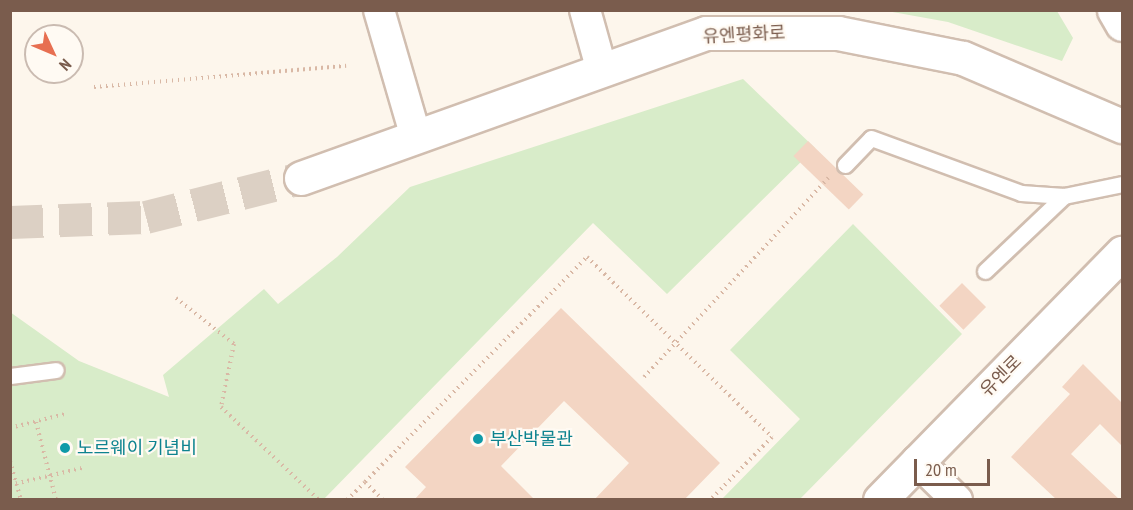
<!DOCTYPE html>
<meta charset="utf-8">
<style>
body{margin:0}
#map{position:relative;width:1133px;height:510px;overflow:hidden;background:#fdf6ec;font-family:"PT Sans Narrow","Noto Sans KR",sans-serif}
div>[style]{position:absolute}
.green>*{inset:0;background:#d8ecc9}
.building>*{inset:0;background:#f3d5c3;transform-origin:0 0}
.secondary-tunnel>*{height:33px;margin-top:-16.5px;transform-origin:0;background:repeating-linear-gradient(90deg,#dcd0c4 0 33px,transparent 0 49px)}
.path>*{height:4px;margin-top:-2px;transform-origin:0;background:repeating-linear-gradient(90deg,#d9b8a5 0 1.5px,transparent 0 6px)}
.roads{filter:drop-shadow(2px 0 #d1beb0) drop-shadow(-2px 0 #d1beb0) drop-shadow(0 2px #d1beb0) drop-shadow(0 -2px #d1beb0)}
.service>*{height:15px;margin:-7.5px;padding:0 7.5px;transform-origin:7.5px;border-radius:7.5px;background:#fff}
.minor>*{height:30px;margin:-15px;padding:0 15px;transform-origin:15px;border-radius:15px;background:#fff}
.secondary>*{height:33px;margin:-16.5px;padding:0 16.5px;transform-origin:16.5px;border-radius:16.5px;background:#fff}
.dots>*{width:16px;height:16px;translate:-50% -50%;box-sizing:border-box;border:3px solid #fffaf3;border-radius:50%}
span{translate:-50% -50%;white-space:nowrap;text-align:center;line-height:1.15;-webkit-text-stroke:4.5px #fffaf3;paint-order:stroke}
.street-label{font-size:18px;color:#7a5c4d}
.culture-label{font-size:18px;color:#0d838f}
.left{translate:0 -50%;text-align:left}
.frame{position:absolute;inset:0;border:12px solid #7a5c4d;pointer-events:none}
.north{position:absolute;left:24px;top:24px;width:60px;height:60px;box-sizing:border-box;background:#fffaf3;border:2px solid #cabbb1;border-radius:50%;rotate:134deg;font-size:16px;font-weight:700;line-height:24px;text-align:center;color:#7a5c4d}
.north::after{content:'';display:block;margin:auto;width:21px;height:27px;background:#e76f51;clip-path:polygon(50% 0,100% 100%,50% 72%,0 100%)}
.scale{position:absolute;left:914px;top:459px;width:76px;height:27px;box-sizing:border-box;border:3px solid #7a5c4d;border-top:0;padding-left:8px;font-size:18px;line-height:21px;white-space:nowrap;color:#7a5c4d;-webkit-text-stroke:4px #fffaf3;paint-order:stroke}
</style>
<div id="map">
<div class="green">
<i style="clip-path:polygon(887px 11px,1057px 11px,1073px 38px,1062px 61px,948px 22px)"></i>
<i style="clip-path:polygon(743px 79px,815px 148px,667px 294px,593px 223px,324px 499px,11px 499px,10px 312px,79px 361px,169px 397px,163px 375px,264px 289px,278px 304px,337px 257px,410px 187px)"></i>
<i style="clip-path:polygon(853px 224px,962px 334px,800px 499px,722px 499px,800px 419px,730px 350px)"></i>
</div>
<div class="building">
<i style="left:808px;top:141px;width:77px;height:21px;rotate:44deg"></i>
<i style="left:962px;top:283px;width:34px;height:32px;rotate:45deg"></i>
<i style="clip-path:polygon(561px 308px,720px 463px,684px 500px,594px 500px,629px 463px,564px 401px,501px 466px,535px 500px,414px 500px,426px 487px,405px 467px)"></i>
<i style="clip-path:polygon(1083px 364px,1122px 403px,1122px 446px,1100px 424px,1071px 454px,1120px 500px,1057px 500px,1011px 457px,1070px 394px,1062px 387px)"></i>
</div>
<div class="secondary-tunnel">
<i style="left:10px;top:222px;width:136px;rotate:-2.1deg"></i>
<i style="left:146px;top:217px;width:160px;rotate:-14.1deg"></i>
</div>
<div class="path">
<i style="left:94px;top:87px;width:253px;rotate:-4.8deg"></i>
<i style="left:176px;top:298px;width:74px;rotate:38.4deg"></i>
<i style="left:234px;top:344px;width:64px;rotate:101.7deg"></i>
<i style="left:221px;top:407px;width:135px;rotate:43.5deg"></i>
<i style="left:644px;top:377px;width:274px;rotate:-47.2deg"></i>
<i style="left:36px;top:422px;width:81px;rotate:75.6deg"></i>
<i style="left:10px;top:428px;width:57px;rotate:-14.3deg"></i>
<i style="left:10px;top:461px;width:41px;rotate:74.2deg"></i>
<i style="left:10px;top:485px;width:74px;rotate:-13.3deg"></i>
<i style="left:347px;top:500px;width:25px;rotate:-45deg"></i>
<i style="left:383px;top:500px;width:25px;rotate:-135deg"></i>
<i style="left:365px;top:482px;width:316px;rotate:-45.4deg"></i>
<i style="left:587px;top:257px;width:258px;rotate:44.2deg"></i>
<i style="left:772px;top:437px;width:88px;rotate:134.5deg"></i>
</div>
<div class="roads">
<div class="service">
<i style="left:845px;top:165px;width:37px;rotate:-46deg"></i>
<i style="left:871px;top:138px;width:160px;rotate:20.1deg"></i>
<i style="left:1021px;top:193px;width:43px;rotate:4deg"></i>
<i style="left:1064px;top:196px;width:59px;rotate:-11.7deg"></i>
<i style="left:985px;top:271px;width:109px;rotate:-43.5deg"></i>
<i style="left:10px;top:376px;width:46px;rotate:-7.4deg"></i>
</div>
<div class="minor">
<i style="left:379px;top:10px;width:132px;rotate:73.8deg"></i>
<i style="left:585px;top:10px;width:63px;rotate:74.4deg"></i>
<i style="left:917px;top:461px;width:56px;rotate:44.3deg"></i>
</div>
<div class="secondary">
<i style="left:1114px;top:10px;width:16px;rotate:60deg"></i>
<i style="left:301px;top:178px;width:430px;rotate:-19.7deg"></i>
<i style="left:706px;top:33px;width:132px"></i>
<i style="left:838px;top:33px;width:127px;rotate:11.3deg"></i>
<i style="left:963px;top:58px;width:173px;rotate:23.2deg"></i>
<i style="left:880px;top:500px;width:346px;rotate:-45.6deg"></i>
</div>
</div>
<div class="dots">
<i style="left:478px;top:439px;background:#0f9aa8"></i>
<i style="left:65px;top:448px;background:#0f9aa8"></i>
</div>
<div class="street-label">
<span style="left:744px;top:35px;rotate:-3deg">유엔평화로</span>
<span style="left:1001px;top:376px;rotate:-45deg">유엔로</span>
</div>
<div class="culture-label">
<span class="left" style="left:490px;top:439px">부산박물관</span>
<span class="left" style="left:77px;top:448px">노르웨이 기념비</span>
</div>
<div class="frame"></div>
<div class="north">N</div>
<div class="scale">20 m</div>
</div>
